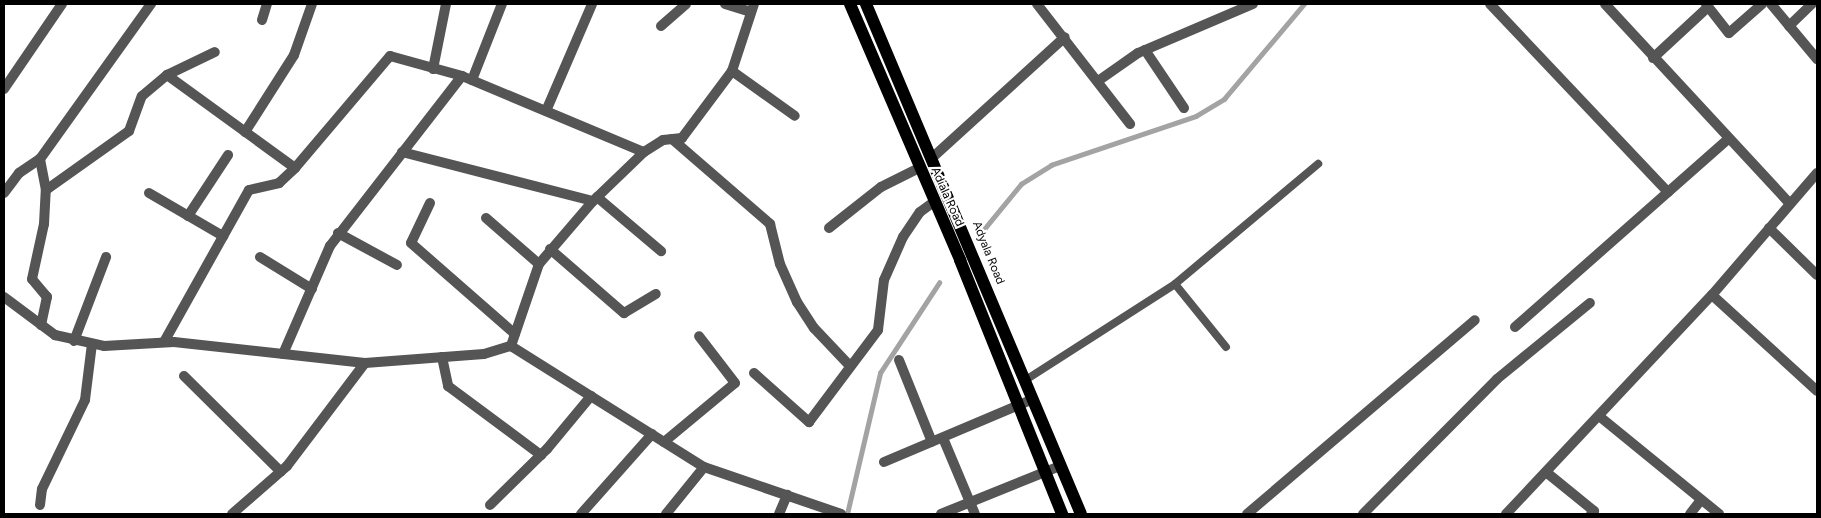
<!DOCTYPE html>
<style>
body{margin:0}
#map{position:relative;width:1821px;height:518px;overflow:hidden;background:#fff;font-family:Figtree,sans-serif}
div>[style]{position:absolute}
.stream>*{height:4.5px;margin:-2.25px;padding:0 2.25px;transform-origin:2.25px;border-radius:2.25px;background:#a3a3a3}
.service>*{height:8px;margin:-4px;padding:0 4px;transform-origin:4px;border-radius:4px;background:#555}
.minor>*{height:10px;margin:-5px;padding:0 5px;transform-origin:5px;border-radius:5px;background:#555}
.primary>*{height:12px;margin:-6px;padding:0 6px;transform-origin:6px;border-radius:6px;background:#000}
span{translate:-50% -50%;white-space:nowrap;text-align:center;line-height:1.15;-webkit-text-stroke:4.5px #fff;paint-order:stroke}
.street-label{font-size:12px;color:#000}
.frame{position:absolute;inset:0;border:5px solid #000;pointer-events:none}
</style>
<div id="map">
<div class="stream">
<i style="left:976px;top:239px;width:71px;rotate:-50.7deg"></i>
<i style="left:1021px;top:184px;width:36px;rotate:-32deg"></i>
<i style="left:1051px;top:165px;width:153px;rotate:-18.7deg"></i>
<i style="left:1196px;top:116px;width:33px;rotate:-31deg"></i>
<i style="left:1224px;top:99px;width:124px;rotate:-49.9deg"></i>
<i style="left:847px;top:514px;width:145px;rotate:-76.8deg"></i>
<i style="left:880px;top:373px;width:108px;rotate:-56.8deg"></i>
</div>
<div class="service">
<i style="left:1175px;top:284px;width:81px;rotate:51deg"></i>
<i style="left:1024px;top:381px;width:179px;rotate:-32.7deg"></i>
<i style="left:1175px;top:284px;width:187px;rotate:-40deg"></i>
</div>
<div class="minor">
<i style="left:725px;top:4px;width:27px;rotate:17deg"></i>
<i style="left:754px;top:4px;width:71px;rotate:108.2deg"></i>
<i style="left:732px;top:71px;width:84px;rotate:126.7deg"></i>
<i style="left:682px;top:138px;width:19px;rotate:174deg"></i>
<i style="left:663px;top:140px;width:22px;rotate:148deg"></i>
<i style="left:644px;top:152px;width:71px;rotate:136.1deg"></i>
<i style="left:593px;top:201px;width:83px;rotate:130.6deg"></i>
<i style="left:539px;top:264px;width:87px;rotate:108.9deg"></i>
<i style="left:511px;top:346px;width:228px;rotate:32.1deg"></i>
<i style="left:704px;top:467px;width:145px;rotate:18.9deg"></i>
<i style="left:1037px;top:4px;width:152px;rotate:52.2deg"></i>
<i style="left:1490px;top:4px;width:259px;rotate:46.6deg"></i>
<i style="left:1605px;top:4px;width:272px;rotate:47.2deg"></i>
<i style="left:1706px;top:4px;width:37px;rotate:52deg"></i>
<i style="left:1729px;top:33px;width:44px;rotate:-41.3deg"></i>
<i style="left:1771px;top:4px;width:72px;rotate:50.1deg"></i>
<i style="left:262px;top:20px;width:17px;rotate:-73deg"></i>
<i style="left:661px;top:26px;width:33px;rotate:-41deg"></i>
<i style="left:1789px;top:26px;width:32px;rotate:-44deg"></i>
<i style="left:1145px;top:50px;width:70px;rotate:56.1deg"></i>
<i style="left:1653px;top:58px;width:75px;rotate:-42.8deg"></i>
<i style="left:433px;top:69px;width:66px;rotate:-78.7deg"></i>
<i style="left:732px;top:71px;width:77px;rotate:35.5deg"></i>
<i style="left:167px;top:75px;width:158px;rotate:36deg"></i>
<i style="left:295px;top:168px;width:147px;rotate:-49.7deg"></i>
<i style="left:390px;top:56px;width:75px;rotate:15.5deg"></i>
<i style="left:462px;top:76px;width:197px;rotate:22.7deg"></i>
<i style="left:472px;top:80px;width:82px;rotate:-68.5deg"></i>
<i style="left:1098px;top:81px;width:49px;rotate:-35deg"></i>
<i style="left:1138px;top:53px;width:125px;rotate:-23.1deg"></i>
<i style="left:4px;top:89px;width:103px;rotate:-55.7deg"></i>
<i style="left:546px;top:111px;width:116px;rotate:-66.7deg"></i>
<i style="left:245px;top:132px;width:91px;rotate:-57.5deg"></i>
<i style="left:294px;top:55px;width:54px;rotate:-70.6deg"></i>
<i style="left:672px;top:139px;width:130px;rotate:40.9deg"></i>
<i style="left:770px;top:224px;width:41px;rotate:76deg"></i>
<i style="left:780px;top:264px;width:42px;rotate:65.9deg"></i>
<i style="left:797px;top:302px;width:31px;rotate:57deg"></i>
<i style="left:814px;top:328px;width:51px;rotate:46.6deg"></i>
<i style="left:402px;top:152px;width:197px;rotate:14.4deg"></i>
<i style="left:933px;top:157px;width:178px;rotate:-42.3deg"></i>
<i style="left:46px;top:190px;width:102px;rotate:-35.4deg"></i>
<i style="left:129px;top:131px;width:37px;rotate:-70deg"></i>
<i style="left:142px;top:96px;width:33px;rotate:-40deg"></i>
<i style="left:167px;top:75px;width:53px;rotate:-25.6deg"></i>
<i style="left:4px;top:193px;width:25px;rotate:-53deg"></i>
<i style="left:19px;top:173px;width:25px;rotate:-34deg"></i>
<i style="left:149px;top:193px;width:86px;rotate:30.2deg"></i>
<i style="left:597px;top:197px;width:84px;rotate:40.2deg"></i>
<i style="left:430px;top:203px;width:44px;rotate:115.4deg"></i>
<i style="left:411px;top:243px;width:138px;rotate:41.2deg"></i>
<i style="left:188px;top:216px;width:73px;rotate:-56.7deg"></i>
<i style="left:486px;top:218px;width:70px;rotate:41deg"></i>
<i style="left:829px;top:228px;width:66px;rotate:-38.3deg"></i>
<i style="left:881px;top:187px;width:42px;rotate:-26.6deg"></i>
<i style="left:1769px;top:228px;width:67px;rotate:44.4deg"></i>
<i style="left:338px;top:233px;width:67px;rotate:28.5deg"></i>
<i style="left:550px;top:249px;width:98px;rotate:40.9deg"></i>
<i style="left:624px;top:313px;width:37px;rotate:-31deg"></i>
<i style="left:260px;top:257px;width:61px;rotate:31.6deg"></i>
<i style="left:1712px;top:295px;width:142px;rotate:42.4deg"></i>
<i style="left:4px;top:297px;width:64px;rotate:36.7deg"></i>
<i style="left:55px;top:335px;width:50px;rotate:12.7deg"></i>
<i style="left:104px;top:346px;width:70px;rotate:-3.3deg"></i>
<i style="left:174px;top:342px;width:192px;rotate:6.3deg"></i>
<i style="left:365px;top:363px;width:119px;rotate:-4.3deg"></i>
<i style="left:484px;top:354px;width:28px;rotate:-17deg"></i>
<i style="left:41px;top:325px;width:29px;rotate:-78deg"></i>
<i style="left:47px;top:297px;width:23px;rotate:-130deg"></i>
<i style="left:32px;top:279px;width:56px;rotate:-77.7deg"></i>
<i style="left:44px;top:224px;width:34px;rotate:-87deg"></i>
<i style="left:46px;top:190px;width:32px;rotate:-101deg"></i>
<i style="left:40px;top:159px;width:191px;rotate:-54.4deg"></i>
<i style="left:1515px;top:327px;width:283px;rotate:-41.4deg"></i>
<i style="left:74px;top:341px;width:90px;rotate:-69.1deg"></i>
<i style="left:164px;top:342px;width:174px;rotate:-60.8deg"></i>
<i style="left:249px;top:190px;width:31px;rotate:-13deg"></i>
<i style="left:279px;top:183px;width:22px;rotate:-43deg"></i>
<i style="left:283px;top:354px;width:118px;rotate:-66.5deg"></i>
<i style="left:330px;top:246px;width:215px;rotate:-52.2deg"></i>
<i style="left:442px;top:357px;width:30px;rotate:78deg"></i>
<i style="left:448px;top:386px;width:116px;rotate:36.6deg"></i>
<i style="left:899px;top:360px;width:88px;rotate:68.1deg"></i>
<i style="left:754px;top:373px;width:74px;rotate:41.7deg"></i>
<i style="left:809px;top:422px;width:115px;rotate:-53.1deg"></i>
<i style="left:878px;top:330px;width:50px;rotate:-83.2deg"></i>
<i style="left:884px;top:280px;width:47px;rotate:-66.2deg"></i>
<i style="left:903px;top:237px;width:30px;rotate:-56deg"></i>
<i style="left:920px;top:212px;width:17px;rotate:-36deg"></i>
<i style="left:184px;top:376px;width:136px;rotate:44.7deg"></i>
<i style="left:1599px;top:416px;width:155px;rotate:39.2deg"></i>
<i style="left:943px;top:438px;width:82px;rotate:67.2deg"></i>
<i style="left:664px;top:442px;width:92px;rotate:-39.7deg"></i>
<i style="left:735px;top:383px;width:59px;rotate:-127.5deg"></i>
<i style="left:884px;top:462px;width:160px;rotate:-22.9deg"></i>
<i style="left:1546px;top:472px;width:62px;rotate:39.1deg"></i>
<i style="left:1594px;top:511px;width:4px;rotate:135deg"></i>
<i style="left:40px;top:505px;width:16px;rotate:-83deg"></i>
<i style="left:42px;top:489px;width:99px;rotate:-64.2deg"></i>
<i style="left:85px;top:400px;width:56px;rotate:-82.9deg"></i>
<i style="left:490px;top:505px;width:80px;rotate:-44.5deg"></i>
<i style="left:547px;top:449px;width:69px;rotate:-50.3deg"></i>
<i style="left:232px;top:514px;width:73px;rotate:-41.1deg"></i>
<i style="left:287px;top:466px;width:129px;rotate:-52.9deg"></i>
<i style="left:581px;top:514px;width:107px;rotate:-48.4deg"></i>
<i style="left:666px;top:514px;width:60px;rotate:-51deg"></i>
<i style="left:779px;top:514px;width:21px;rotate:-67deg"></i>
<i style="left:941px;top:514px;width:128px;rotate:-22deg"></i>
<i style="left:1247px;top:514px;width:299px;rotate:-40.4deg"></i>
<i style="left:1363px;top:514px;width:190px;rotate:-45.2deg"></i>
<i style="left:1497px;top:379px;width:120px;rotate:-39.3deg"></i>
<i style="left:1506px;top:514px;width:301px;rotate:-46.8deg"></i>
<i style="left:1712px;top:295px;width:161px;rotate:-49.3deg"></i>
<i style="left:1690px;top:514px;width:18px;rotate:-52deg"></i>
</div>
<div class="primary">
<i style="left:850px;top:4px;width:279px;rotate:66.7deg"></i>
<i style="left:960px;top:260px;width:274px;rotate:68.1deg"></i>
<i style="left:866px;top:4px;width:553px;rotate:67.14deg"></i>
</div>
<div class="street-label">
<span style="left:947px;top:197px;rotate:66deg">Adiala Road</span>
<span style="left:988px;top:253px;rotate:68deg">Adyala Road</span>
</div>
<div class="frame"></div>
</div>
